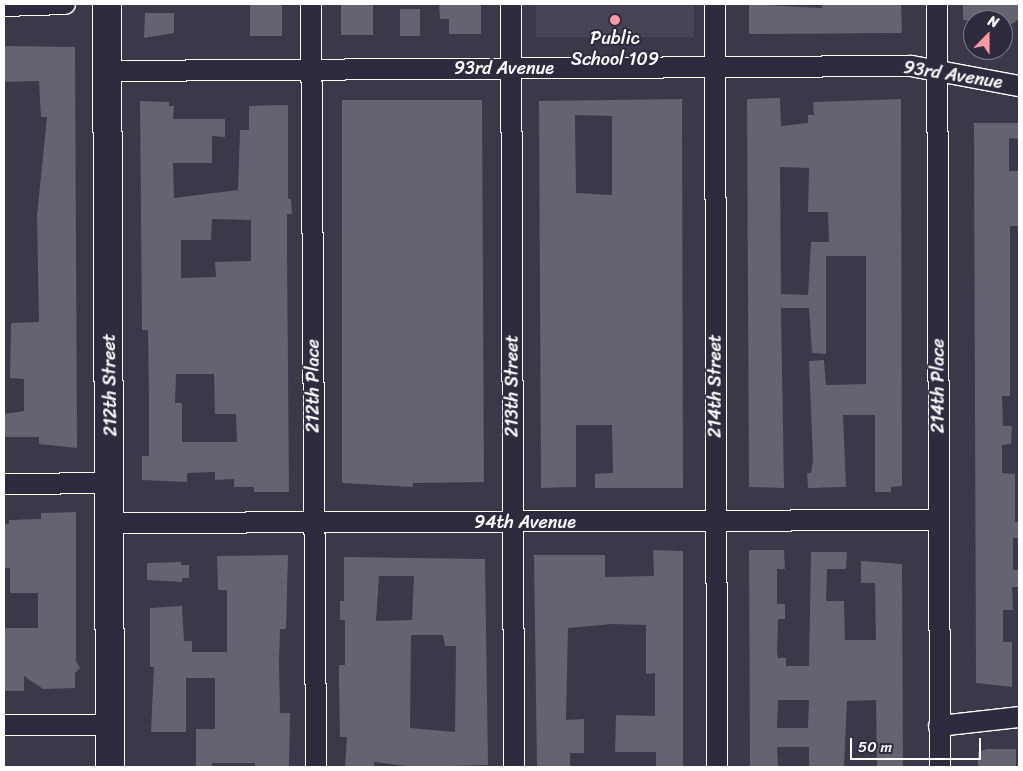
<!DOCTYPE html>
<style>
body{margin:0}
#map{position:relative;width:1023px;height:771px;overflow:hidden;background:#3c3749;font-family:Sriracha,sans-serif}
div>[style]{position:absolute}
.built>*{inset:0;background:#494455;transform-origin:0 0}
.building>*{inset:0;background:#666270;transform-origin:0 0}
.roads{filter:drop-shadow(1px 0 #fff) drop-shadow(-1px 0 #fff) drop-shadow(0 1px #fff) drop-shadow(0 -1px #fff)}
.street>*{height:20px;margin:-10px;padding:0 10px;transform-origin:10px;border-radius:10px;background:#2f2a3d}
.secondary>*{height:28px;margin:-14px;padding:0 14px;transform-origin:14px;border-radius:14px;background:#2f2a3d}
.dots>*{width:14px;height:14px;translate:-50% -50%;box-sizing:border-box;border:2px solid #2f2a3d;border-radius:50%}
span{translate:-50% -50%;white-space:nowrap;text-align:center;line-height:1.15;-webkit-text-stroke:4px #2f2a3d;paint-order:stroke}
.poi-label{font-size:18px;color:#fff}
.street-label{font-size:18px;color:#fff}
.frame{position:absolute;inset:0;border:5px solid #fff;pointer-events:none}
.north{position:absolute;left:963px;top:10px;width:50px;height:50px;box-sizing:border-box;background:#2f2a3d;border:1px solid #827f8b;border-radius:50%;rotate:22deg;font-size:14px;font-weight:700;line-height:20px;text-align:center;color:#fff}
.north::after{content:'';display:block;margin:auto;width:18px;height:22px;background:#ff9aa2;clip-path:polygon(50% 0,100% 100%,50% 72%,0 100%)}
.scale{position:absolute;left:850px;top:738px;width:131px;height:22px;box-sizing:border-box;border:2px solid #fff;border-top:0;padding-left:6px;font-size:15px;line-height:18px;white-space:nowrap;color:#fff;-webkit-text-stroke:4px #2f2a3d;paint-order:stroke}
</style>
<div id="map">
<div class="built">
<i style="left:536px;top:4px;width:158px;height:33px"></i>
</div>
<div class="building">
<i style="left:250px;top:4px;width:32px;height:32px"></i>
<i style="left:341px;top:4px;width:32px;height:31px"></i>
<i style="clip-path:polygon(439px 4px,481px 4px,481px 34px,449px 34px,449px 19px,440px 19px)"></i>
<i style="clip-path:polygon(749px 4px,822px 8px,822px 4px,901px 4px,902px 33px,749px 34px)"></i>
<i style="clip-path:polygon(963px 5px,1019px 5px,1019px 19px,1003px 30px,1003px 20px,963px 20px)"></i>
<i style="left:400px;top:9px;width:20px;height:27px"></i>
<i style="clip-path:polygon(145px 13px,174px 13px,174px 33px,144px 38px)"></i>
<i style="clip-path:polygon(4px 46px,75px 47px,77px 448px,39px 444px,39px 437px,4px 437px,4px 414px,24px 411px,24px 379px,10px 378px,11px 323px,39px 322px,37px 216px,47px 117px,41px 117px,39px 81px,4px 82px)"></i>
<i style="clip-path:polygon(evenodd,780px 98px,781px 126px,808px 123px,808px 115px,814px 115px,813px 102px,901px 99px,902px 486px,891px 487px,891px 492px,875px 492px,875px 415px,843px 415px,846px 487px,808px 488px,807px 473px,811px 473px,813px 460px,809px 361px,824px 360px,826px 385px,866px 384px,866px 256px,826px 256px,826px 354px,812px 353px,809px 308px,781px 308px,784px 488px,749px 487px,747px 99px,780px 98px,780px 167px,809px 168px,808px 212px,828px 212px,829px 242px,811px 242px,808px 295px,781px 294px,780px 167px)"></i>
<i style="clip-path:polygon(evenodd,682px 99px,683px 488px,595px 488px,595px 474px,613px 473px,612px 425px,576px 425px,576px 487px,541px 488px,539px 101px,682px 99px,575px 115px,612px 116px,612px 195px,576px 193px,575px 115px)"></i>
<i style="clip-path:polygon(342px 100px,482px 100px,484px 482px,413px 483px,413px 487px,342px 483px)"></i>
<i style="clip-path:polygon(evenodd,140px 101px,169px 102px,169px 106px,174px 106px,173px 119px,225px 119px,225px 137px,212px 136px,212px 163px,173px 163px,174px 198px,238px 190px,240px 130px,249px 130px,249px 106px,288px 105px,288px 199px,291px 199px,292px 214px,287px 214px,287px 249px,289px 492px,254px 492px,254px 487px,234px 487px,234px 479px,215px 480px,215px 472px,187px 473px,187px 482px,142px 480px,142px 456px,149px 456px,149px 400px,148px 330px,142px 330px,140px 101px,212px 219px,251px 220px,251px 261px,215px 262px,216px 277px,181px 278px,181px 240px,211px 240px,212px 219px,140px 101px,176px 374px,214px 374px,215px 414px,236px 414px,237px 442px,182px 442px,182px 403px,175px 403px,176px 374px)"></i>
<i style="clip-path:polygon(974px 123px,1018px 123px,1018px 139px,1009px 138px,1009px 171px,1019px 171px,1019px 226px,1010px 226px,1010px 396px,1002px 396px,1003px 426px,1012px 426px,1011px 444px,1002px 445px,1002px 473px,1015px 474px,1015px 522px,1019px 522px,1019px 538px,1013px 538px,1013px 570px,1019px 570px,1019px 587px,1012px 587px,1013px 610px,1003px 610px,1003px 642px,1012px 642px,1012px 687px,976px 683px)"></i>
<i style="clip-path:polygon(76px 512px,76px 661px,80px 668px,75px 673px,75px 688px,43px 689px,24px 676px,24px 691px,4px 691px,4px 628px,38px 628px,38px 593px,10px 593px,10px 568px,4px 568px,4px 524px,9px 524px,9px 520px,41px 519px,41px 513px)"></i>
<i style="clip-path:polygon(653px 550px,683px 551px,683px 767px,656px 767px,656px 752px,615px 752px,616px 715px,655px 716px,655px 673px,646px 674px,646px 625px,613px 624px,568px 628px,566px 720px,584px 719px,584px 753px,570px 753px,570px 767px,537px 767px,534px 555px,605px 555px,605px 577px,654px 576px)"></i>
<i style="clip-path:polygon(evenodd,749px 550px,784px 550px,785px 569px,777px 569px,777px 604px,785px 604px,785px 619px,778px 619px,777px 652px,778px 658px,786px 658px,786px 666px,809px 666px,811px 552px,847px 552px,846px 569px,827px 569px,826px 601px,844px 601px,845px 640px,876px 640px,875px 583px,861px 583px,861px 561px,902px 564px,903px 767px,877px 767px,876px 700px,847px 701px,844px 767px,809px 767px,809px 747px,777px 747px,778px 767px,750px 767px,749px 550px,778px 700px,809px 700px,808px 728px,777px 728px,778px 700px)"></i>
<i style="clip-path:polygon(288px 555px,286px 629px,280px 629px,279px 663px,280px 713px,290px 713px,289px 767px,255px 767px,255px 763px,212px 763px,212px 767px,196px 767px,196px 729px,215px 729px,215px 678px,186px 678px,186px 732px,151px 732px,154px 667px,150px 667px,150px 608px,182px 606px,184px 641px,192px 641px,192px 652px,227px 652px,227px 590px,218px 590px,217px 556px)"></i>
<i style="clip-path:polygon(evenodd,344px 557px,485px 559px,488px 765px,415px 767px,374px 762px,374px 767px,345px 767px,347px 737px,340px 737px,339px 681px,339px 665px,345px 665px,345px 620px,340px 620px,340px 601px,344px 601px,344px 557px,379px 576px,414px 576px,412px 620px,376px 621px,379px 576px,344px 557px,411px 635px,443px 635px,445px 646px,456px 646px,455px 732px,410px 728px,411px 635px)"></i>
<i style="clip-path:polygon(181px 562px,181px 565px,189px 565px,189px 578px,182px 578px,182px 582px,147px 580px,147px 563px)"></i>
<i style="clip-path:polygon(987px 749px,1016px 749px,1016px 767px,978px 767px,978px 752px)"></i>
</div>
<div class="roads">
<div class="street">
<i style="left:311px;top:4px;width:763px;rotate:89.62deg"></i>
<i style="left:511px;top:4px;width:763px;rotate:89.77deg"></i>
<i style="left:715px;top:4px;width:763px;rotate:89.85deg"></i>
<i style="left:937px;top:4px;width:763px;rotate:89.77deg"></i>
<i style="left:4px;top:6px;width:61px;rotate:-1.9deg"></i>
<i style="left:107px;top:71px;width:804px;rotate:-0.36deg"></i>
<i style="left:911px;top:66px;width:110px;rotate:10.5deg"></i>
<i style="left:4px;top:484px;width:107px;rotate:-0.5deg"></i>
<i style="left:111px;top:523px;width:828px;rotate:-0.21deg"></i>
<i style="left:4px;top:725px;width:106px"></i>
<i style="left:939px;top:726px;width:81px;rotate:-6.4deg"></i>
</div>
<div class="secondary">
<i style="left:107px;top:4px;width:763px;rotate:89.77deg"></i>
</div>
</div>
<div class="dots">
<i style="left:615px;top:20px;background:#ff9aa2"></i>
</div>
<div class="poi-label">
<span style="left:615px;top:49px">Public<br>School 109</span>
</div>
<div class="street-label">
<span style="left:504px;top:68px">93rd Avenue</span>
<span style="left:953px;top:75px;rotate:9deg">93rd Avenue</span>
<span style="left:110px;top:385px;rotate:-91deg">212th Street</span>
<span style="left:313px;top:386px;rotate:-90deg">212th Place</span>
<span style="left:512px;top:386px;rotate:-90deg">213th Street</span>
<span style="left:715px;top:386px;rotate:-90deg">214th Street</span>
<span style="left:938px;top:386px;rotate:-90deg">214th Place</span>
<span style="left:525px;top:522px">94th Avenue</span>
</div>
<div class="frame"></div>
<div class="north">N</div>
<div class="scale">50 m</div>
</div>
